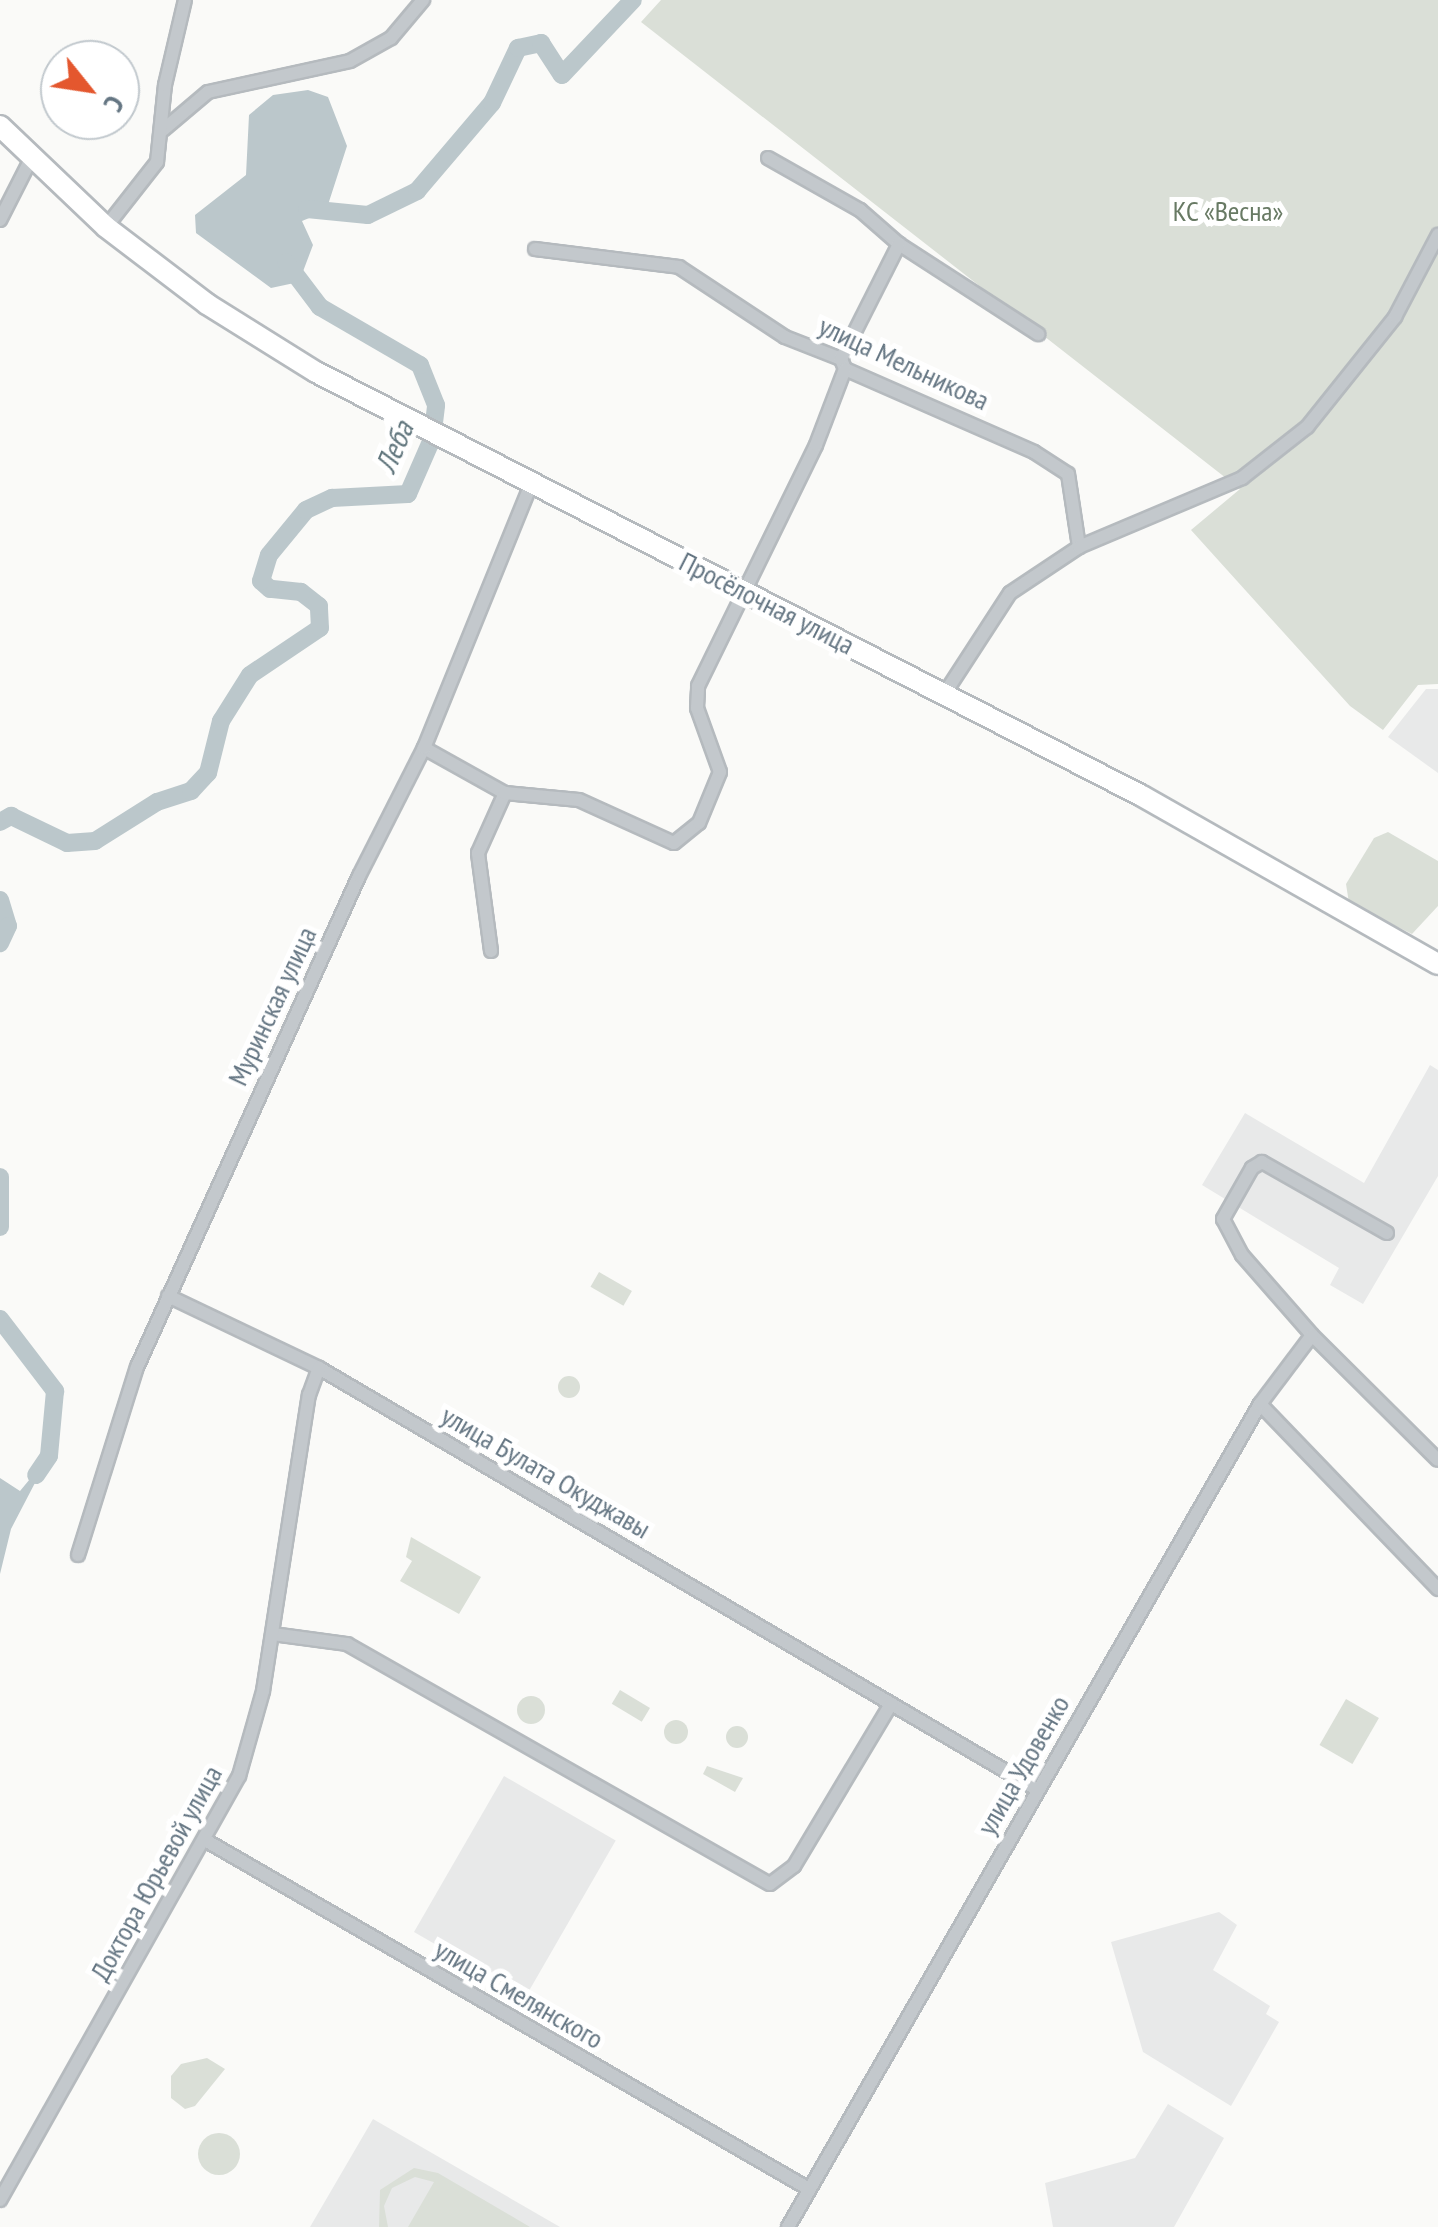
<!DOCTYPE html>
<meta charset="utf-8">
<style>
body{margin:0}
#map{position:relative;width:1438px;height:2227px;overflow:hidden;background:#fafaf8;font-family:"PT Sans Narrow",sans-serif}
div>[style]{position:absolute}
.built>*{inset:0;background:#e8e9e9;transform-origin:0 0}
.green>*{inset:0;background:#dadfd7;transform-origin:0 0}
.round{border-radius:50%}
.water>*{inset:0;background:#bbc7cb}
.river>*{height:18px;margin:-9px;padding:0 9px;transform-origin:9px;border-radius:9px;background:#bbc7cb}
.roads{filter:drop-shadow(2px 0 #b5babe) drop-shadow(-2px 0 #b5babe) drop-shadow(0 2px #b5babe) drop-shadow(0 -2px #b5babe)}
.street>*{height:12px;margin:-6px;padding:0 6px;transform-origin:6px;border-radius:6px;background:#c3c8cc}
.primary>*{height:20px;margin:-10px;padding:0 10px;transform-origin:10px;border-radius:10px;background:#fff}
span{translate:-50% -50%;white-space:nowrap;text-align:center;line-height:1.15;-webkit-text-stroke:10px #fff;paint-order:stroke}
.park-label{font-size:28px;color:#687a64}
.street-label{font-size:28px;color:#657683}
.water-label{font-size:30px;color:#60757c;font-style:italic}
.north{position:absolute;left:40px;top:40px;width:100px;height:100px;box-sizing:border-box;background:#fff;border:2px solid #c1c8cd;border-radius:50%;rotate:120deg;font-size:28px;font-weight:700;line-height:40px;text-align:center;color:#657683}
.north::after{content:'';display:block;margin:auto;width:35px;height:45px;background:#e4572e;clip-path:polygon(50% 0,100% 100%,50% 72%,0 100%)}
</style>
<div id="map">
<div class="built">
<i style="clip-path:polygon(1426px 689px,1438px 689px,1438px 773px,1388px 737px)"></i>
<i style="clip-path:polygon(1430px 1065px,1438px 1070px,1438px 1176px,1363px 1304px,1330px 1285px,1339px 1268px,1202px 1185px,1245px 1113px,1364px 1183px)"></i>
<i style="left:504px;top:1776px;width:129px;height:180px;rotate:30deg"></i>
<i style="clip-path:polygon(1219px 1912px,1237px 1925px,1213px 1970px,1270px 2006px,1266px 2014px,1279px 2022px,1231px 2106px,1143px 2052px,1111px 1942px)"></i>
<i style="clip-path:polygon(1168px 2104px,1224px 2138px,1174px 2227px,1053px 2227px,1045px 2183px,1135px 2158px)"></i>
<i style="clip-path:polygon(373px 2119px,560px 2227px,310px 2227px)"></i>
</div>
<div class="green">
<i style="clip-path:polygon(661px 0,1438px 0,1438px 684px,1418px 685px,1383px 730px,1350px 706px,1191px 530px,1240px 489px,641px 22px)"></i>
<i style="clip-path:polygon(1388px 832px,1438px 861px,1438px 906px,1412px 934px,1349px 903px,1346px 884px,1374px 838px)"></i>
<i style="left:599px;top:1272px;width:38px;height:17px;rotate:30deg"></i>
<i class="round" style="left:558px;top:1376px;width:22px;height:22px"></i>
<i style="clip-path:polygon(411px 1537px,481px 1577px,459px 1614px,400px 1581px,412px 1561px,406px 1557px)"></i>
<i style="left:620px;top:1690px;width:35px;height:16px;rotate:31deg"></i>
<i class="round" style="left:517px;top:1696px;width:28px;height:28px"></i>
<i style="left:1346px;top:1699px;width:38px;height:53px;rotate:30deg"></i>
<i class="round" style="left:664px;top:1720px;width:24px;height:24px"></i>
<i class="round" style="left:726px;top:1726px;width:22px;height:22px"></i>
<i style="clip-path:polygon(707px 1766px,743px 1778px,735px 1792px,703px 1774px)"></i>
<i style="clip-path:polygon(207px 2058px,225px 2069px,195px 2106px,185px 2109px,171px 2098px,171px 2076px,181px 2064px)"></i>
<i class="round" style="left:198px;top:2133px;width:42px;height:42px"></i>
<i style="clip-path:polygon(414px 2168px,438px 2173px,530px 2227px,408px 2227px,434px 2182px,415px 2177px,392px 2188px,384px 2206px,388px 2227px,379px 2227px,380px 2190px)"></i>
</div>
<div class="water">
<i style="clip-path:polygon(308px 90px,328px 97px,347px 146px,326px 211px,302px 221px,313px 245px,299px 282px,271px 288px,196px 233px,195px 215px,246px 175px,249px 115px,273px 95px)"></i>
<i style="clip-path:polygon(49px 1456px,11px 1529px,0 1574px,0 1478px,20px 1491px)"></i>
</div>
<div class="river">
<i style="left:307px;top:209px;width:61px;rotate:5.6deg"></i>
<i style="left:368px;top:215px;width:55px;rotate:-26.1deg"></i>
<i style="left:417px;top:191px;width:116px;rotate:-49.6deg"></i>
<i style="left:492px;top:103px;width:61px;rotate:-64.7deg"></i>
<i style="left:518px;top:48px;width:24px;rotate:-12deg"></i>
<i style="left:541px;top:43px;width:38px;rotate:57deg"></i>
<i style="left:562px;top:75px;width:103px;rotate:-46.6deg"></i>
<i style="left:0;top:822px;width:13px;rotate:-29deg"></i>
<i style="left:11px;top:816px;width:62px;rotate:25.7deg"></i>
<i style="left:67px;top:843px;width:28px;rotate:-4deg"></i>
<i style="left:95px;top:841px;width:73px;rotate:-32.2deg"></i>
<i style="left:157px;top:802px;width:36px;rotate:-18deg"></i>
<i style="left:191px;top:791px;width:25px;rotate:-47deg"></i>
<i style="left:208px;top:773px;width:54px;rotate:-76deg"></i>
<i style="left:221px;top:721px;width:54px;rotate:-57.8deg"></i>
<i style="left:250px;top:675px;width:84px;rotate:-33.9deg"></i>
<i style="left:320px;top:628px;width:22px;rotate:-93deg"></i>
<i style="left:319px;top:606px;width:23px;rotate:-142deg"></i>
<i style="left:301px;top:592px;width:31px;rotate:-174deg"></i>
<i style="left:270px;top:589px;width:12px;rotate:-138deg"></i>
<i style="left:261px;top:581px;width:27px;rotate:-73deg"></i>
<i style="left:269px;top:555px;width:58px;rotate:-50.6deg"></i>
<i style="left:306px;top:510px;width:29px;rotate:-25deg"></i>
<i style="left:332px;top:498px;width:76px;rotate:-3deg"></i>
<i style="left:408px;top:494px;width:60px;rotate:-66.4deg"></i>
<i style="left:432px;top:439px;width:34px;rotate:-83deg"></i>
<i style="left:436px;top:405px;width:43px;rotate:-111.8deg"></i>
<i style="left:420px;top:365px;width:116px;rotate:-149.9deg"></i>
<i style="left:320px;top:307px;width:56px;rotate:-127.1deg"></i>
<i style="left:0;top:900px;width:27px;rotate:73deg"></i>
<i style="left:8px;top:926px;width:19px;rotate:115deg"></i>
<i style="left:0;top:1177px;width:50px;rotate:90deg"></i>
<i style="left:0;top:1319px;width:91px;rotate:52.6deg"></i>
<i style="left:55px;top:1391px;width:65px;rotate:95.3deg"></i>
<i style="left:49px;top:1456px;width:23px;rotate:124deg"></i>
</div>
<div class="roads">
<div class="street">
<i style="left:163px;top:130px;width:59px;rotate:-40.2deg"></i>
<i style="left:208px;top:92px;width:145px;rotate:-12.3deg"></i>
<i style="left:350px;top:61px;width:47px;rotate:-29.3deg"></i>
<i style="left:391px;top:38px;width:50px;rotate:-49.9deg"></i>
<i style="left:768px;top:158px;width:106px;rotate:29.5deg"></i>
<i style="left:860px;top:210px;width:52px;rotate:41.1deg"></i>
<i style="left:899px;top:244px;width:166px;rotate:32.9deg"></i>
<i style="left:0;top:220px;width:71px;rotate:-63.1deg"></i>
<i style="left:106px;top:227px;width:83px;rotate:-51.9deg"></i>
<i style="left:157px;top:162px;width:77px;rotate:-84.1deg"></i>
<i style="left:165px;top:85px;width:87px;rotate:-76.8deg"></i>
<i style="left:535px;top:249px;width:145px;rotate:7.1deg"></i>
<i style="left:679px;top:267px;width:127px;rotate:33.4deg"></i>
<i style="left:785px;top:337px;width:60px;rotate:21.4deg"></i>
<i style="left:841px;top:359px;width:11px;rotate:68deg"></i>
<i style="left:845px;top:369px;width:206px;rotate:23.7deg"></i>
<i style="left:1034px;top:452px;width:40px;rotate:32.9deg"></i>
<i style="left:1068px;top:474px;width:74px;rotate:81.4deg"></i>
<i style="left:841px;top:359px;width:129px;rotate:-63.2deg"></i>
<i style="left:945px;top:693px;width:119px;rotate:-57deg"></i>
<i style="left:1010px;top:593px;width:83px;rotate:-33.7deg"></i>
<i style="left:1079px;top:547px;width:177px;rotate:-22.9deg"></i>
<i style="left:1242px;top:478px;width:83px;rotate:-38.1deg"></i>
<i style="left:1307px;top:427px;width:141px;rotate:-51.3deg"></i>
<i style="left:1395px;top:317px;width:93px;rotate:-62.3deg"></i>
<i style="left:424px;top:748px;width:93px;rotate:29.1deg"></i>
<i style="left:491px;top:951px;width:99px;rotate:-97.6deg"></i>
<i style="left:478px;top:853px;width:66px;rotate:-65.8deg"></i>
<i style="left:505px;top:793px;width:74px;rotate:5.4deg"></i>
<i style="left:579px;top:800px;width:104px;rotate:24.4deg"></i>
<i style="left:674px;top:843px;width:32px;rotate:-39deg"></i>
<i style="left:699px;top:823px;width:55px;rotate:-67.6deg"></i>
<i style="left:720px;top:772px;width:68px;rotate:-109.8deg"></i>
<i style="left:697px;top:708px;width:22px;rotate:-87deg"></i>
<i style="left:698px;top:686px;width:268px;rotate:-63.9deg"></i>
<i style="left:816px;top:445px;width:81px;rotate:-69.1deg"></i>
<i style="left:1387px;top:1233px;width:144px;rotate:-150.4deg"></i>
<i style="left:1262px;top:1162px;width:12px;rotate:149deg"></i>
<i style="left:1252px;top:1168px;width:59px;rotate:119.6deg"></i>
<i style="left:1223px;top:1219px;width:41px;rotate:62.2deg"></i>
<i style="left:1242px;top:1255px;width:106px;rotate:48.8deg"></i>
<i style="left:1312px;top:1335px;width:177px;rotate:44.8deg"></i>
<i style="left:168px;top:1296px;width:167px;rotate:25.5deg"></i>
<i style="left:319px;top:1368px;width:834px;rotate:30.41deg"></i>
<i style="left:1260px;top:1404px;width:257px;rotate:46.1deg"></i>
<i style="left:78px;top:1555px;width:197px;rotate:-72.6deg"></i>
<i style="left:137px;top:1367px;width:539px;rotate:-65.67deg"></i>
<i style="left:359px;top:876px;width:144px;rotate:-63.1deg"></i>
<i style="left:424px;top:748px;width:284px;rotate:-67.9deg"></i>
<i style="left:273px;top:1634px;width:75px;rotate:7.7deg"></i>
<i style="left:347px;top:1644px;width:486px;rotate:29.6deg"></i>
<i style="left:770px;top:1884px;width:30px;rotate:-37deg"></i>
<i style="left:794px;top:1866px;width:189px;rotate:-59.1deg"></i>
<i style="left:205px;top:1840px;width:698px;rotate:30.02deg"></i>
<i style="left:0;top:2200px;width:487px;rotate:-60.6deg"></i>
<i style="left:239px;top:1776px;width:88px;rotate:-74.2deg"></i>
<i style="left:263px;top:1691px;width:300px;rotate:-81.2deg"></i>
<i style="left:309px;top:1395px;width:29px;rotate:-70deg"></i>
<i style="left:788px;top:2227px;width:949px;rotate:-60.17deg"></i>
<i style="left:1260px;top:1404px;width:86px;rotate:-53deg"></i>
</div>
<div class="primary">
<i style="left:0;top:126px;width:146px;rotate:43.6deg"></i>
<i style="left:106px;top:227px;width:127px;rotate:37.3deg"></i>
<i style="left:207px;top:304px;width:128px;rotate:32deg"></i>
<i style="left:316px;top:372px;width:928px;rotate:27.17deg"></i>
<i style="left:1142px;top:796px;width:340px;rotate:29.6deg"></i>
</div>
</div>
<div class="park-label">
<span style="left:1228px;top:211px">КС «Весна»</span>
</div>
<div class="street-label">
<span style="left:904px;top:363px;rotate:25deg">улица Мельникова</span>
<span style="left:767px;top:603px;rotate:27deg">Просёлочная улица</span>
<span style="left:272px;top:1006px;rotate:-65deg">Муринская улица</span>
<span style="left:546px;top:1472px;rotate:30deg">улица Булата Окуджавы</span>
<span style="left:1023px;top:1765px;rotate:-60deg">улица Удовенко</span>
<span style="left:156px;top:1873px;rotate:-61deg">Доктора Юрьевой улица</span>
<span style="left:519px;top:1994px;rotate:30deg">улица Смелянского</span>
</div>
<div class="water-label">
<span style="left:394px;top:447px;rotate:-67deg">Леба</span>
</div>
<div class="north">С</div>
</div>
